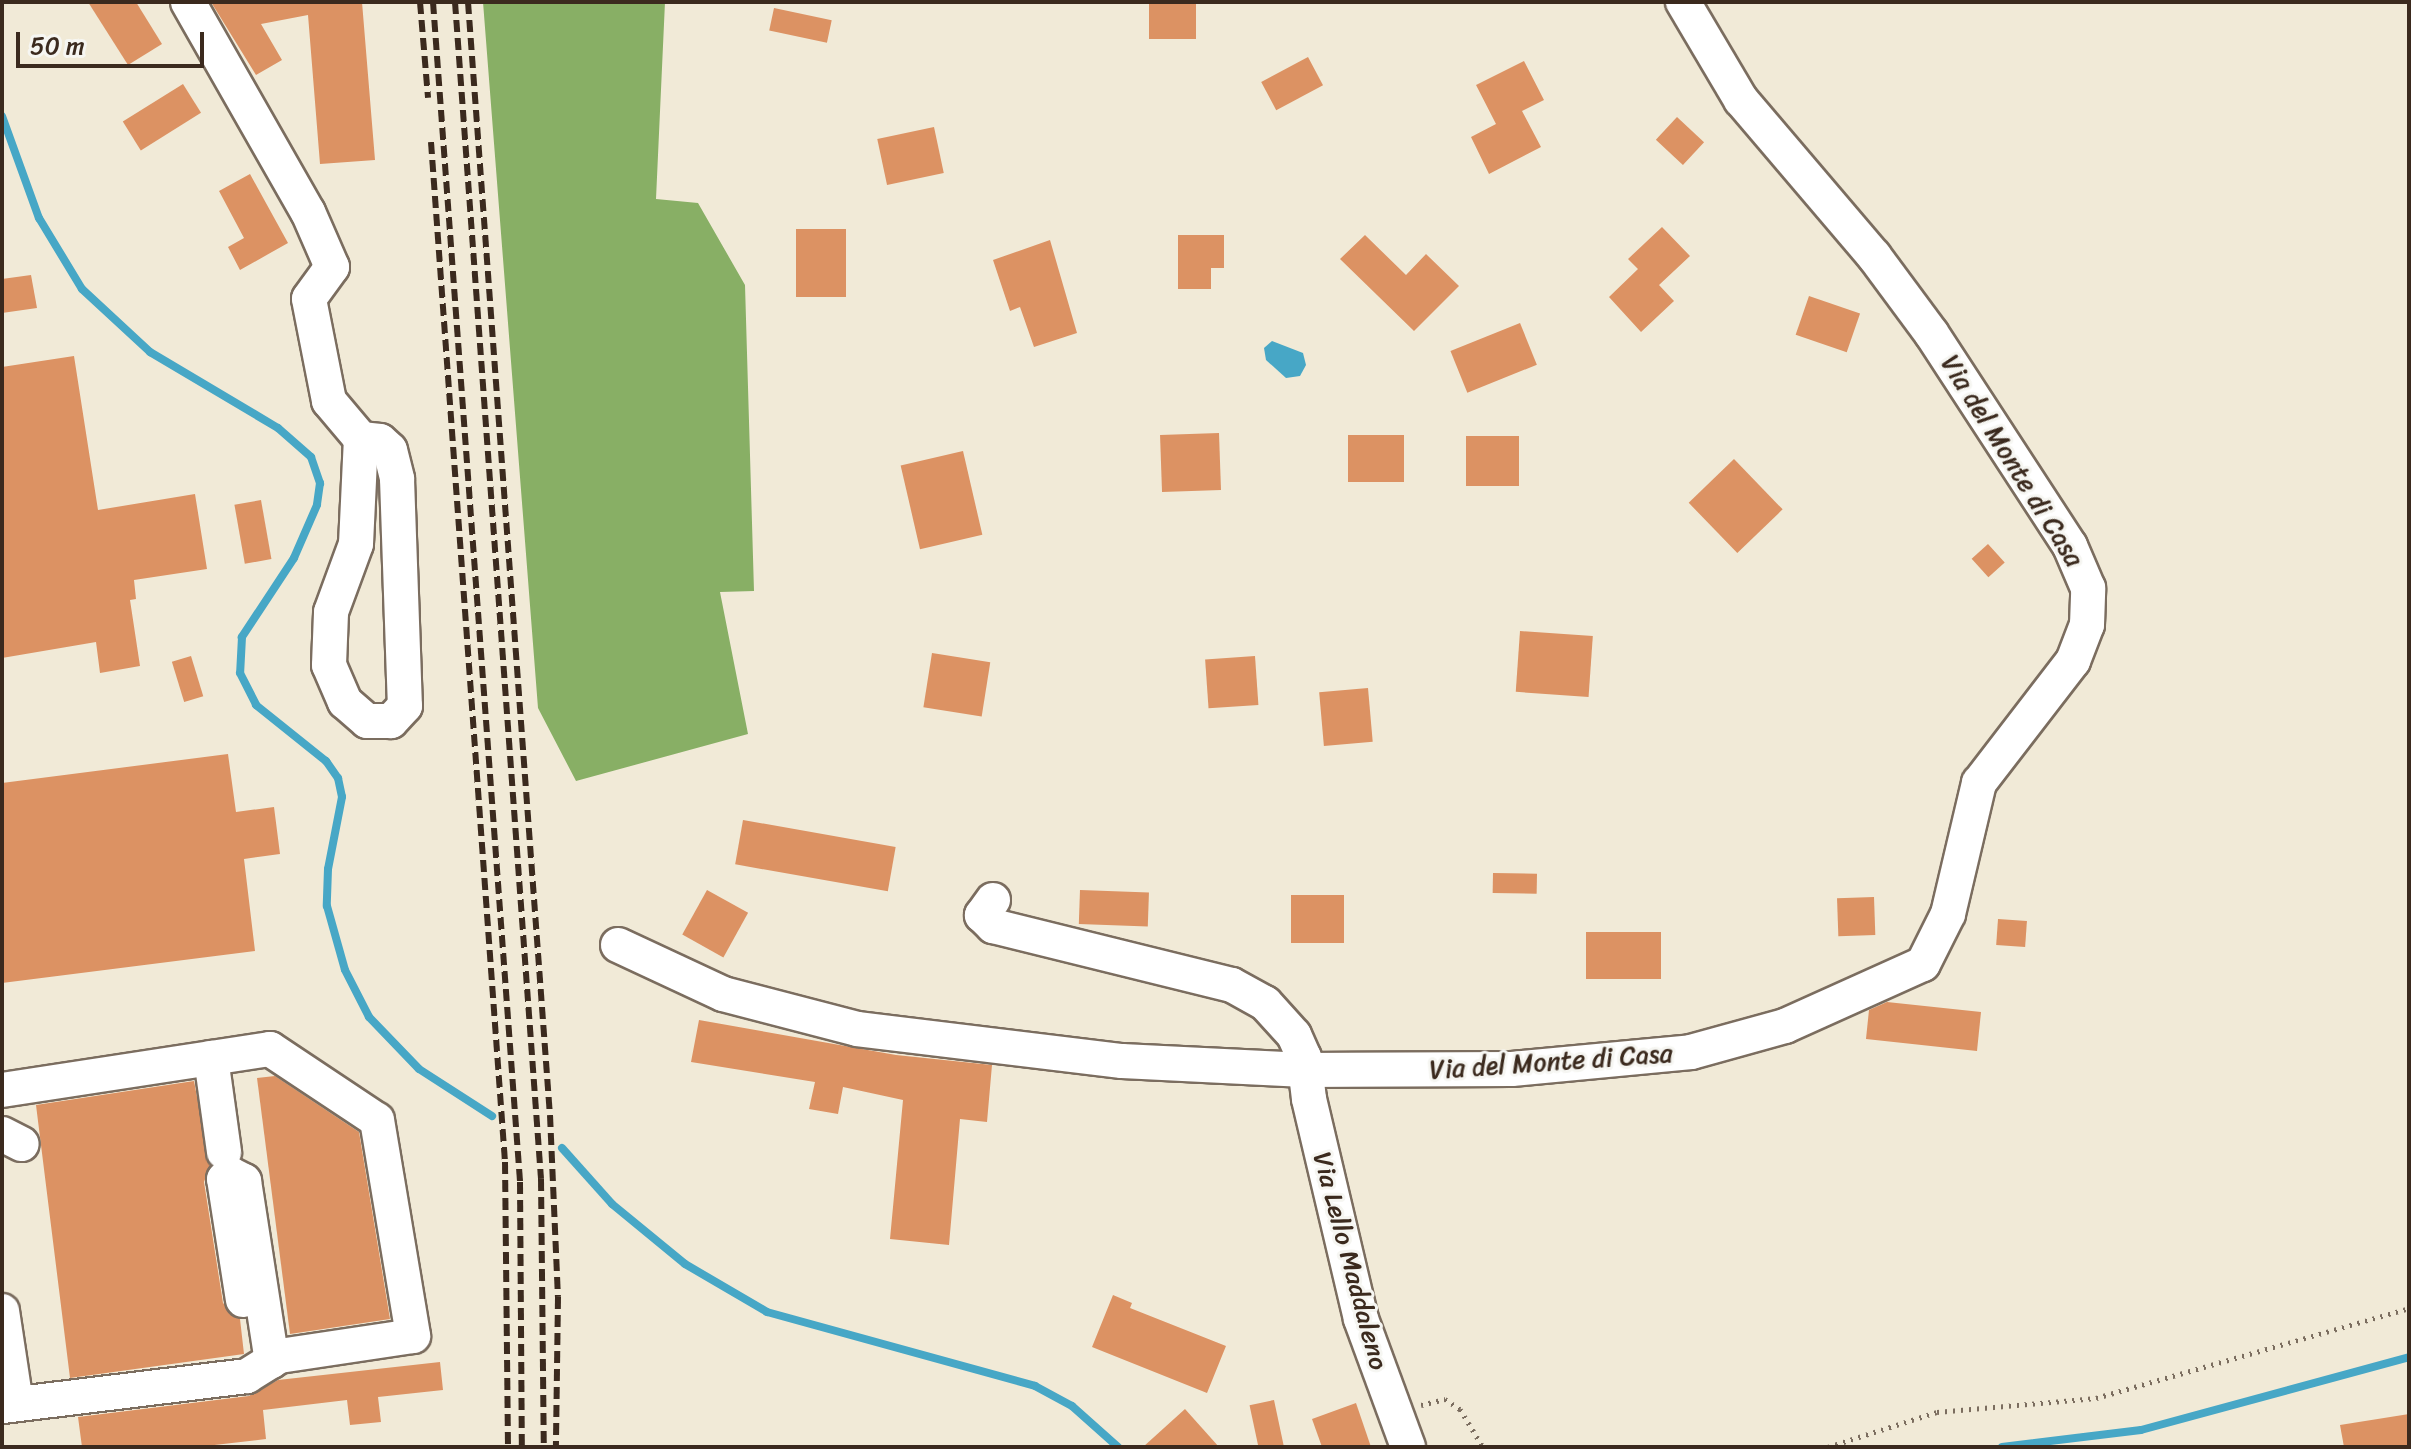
<!DOCTYPE html>
<style>
body{margin:0}
#map{position:relative;width:2411px;height:1449px;overflow:hidden;background:#f1ead7;font-family:Sriracha,sans-serif}
div>[style]{position:absolute}
.forest>*{inset:0;background:#88af65}
.water>*{inset:0;background:#47a7c6}
.stream>*{height:8px;margin:-4px;padding:0 4px;transform-origin:4px;border-radius:4px;background:#47a7c6}
.building>*{inset:0;background:#dc9263;transform-origin:0 0}
.path>*{height:5px;margin-top:-2.5px;transform-origin:0;background:repeating-linear-gradient(90deg,#7b6d5f 0 2px,transparent 0 8px)}
.roads{filter:drop-shadow(2px 0 #7b6d5f) drop-shadow(-2px 0 #7b6d5f) drop-shadow(0 2px #7b6d5f) drop-shadow(0 -2px #7b6d5f)}
.minor>*{height:34px;margin:-17px;padding:0 17px;transform-origin:17px;border-radius:17px;background:#fff}
.rail>*{height:6px;margin-top:-3px;transform-origin:0;background:repeating-linear-gradient(90deg,#3b2a1e 0 12px,transparent 0 18px)}
span{translate:-50% -50%;white-space:nowrap;text-align:center;line-height:1.15;-webkit-text-stroke:6px #f6f6f2;paint-order:stroke}
.street-label{font-size:26px;color:#3b2a1e}
.frame{position:absolute;inset:0;border:4px solid #3b2a1e;pointer-events:none}
.scale{position:absolute;left:16px;top:32px;width:188px;height:36px;box-sizing:border-box;border:4px solid #3b2a1e;border-top:0;padding-left:10px;font-size:24px;line-height:28px;white-space:nowrap;color:#3b2a1e;-webkit-text-stroke:6px #f6f6f2;paint-order:stroke}
</style>
<div id="map">
<div class="forest">
<i style="clip-path:polygon(483px 2px,665px 2px,656px 199px,698px 203px,745px 285px,754px 591px,720px 592px,748px 734px,576px 781px,538px 708px)"></i>
</div>
<div class="water">
<i style="clip-path:polygon(1272px 341px,1303px 353px,1306px 365px,1300px 376px,1286px 378px,1266px 360px,1264px 348px)"></i>
</div>
<div class="stream">
<i style="left:2px;top:116px;width:109px;rotate:70.1deg"></i>
<i style="left:39px;top:218px;width:83px;rotate:58.8deg"></i>
<i style="left:82px;top:289px;width:93px;rotate:42.8deg"></i>
<i style="left:150px;top:352px;width:149px;rotate:30.7deg"></i>
<i style="left:278px;top:428px;width:44px;rotate:41.3deg"></i>
<i style="left:311px;top:457px;width:28px;rotate:71deg"></i>
<i style="left:320px;top:483px;width:22px;rotate:98deg"></i>
<i style="left:317px;top:505px;width:58px;rotate:113.5deg"></i>
<i style="left:294px;top:558px;width:95px;rotate:123.4deg"></i>
<i style="left:242px;top:637px;width:36px;rotate:93deg"></i>
<i style="left:240px;top:673px;width:36px;rotate:63deg"></i>
<i style="left:256px;top:705px;width:90px;rotate:38.7deg"></i>
<i style="left:326px;top:761px;width:21px;rotate:55deg"></i>
<i style="left:338px;top:778px;width:19px;rotate:78deg"></i>
<i style="left:342px;top:797px;width:73px;rotate:101deg"></i>
<i style="left:328px;top:869px;width:37px;rotate:92deg"></i>
<i style="left:327px;top:906px;width:66px;rotate:74.3deg"></i>
<i style="left:345px;top:970px;width:53px;rotate:62.9deg"></i>
<i style="left:369px;top:1017px;width:72px;rotate:46.1deg"></i>
<i style="left:419px;top:1069px;width:87px;rotate:32.8deg"></i>
<i style="left:562px;top:1148px;width:75px;rotate:48.2deg"></i>
<i style="left:612px;top:1204px;width:94px;rotate:39.4deg"></i>
<i style="left:685px;top:1264px;width:95px;rotate:30.3deg"></i>
<i style="left:767px;top:1312px;width:278px;rotate:15.4deg"></i>
<i style="left:1035px;top:1386px;width:42px;rotate:28.4deg"></i>
<i style="left:1072px;top:1406px;width:62px;rotate:41.7deg"></i>
<i style="left:2002px;top:1447px;width:140px;rotate:-7deg"></i>
<i style="left:2141px;top:1430px;width:278px;rotate:-15.2deg"></i>
</div>
<div class="building">
<i style="clip-path:polygon(88px 2px,136px 2px,162px 44px,128px 65px)"></i>
<i style="clip-path:polygon(211px 2px,362px 2px,375px 160px,320px 164px,308px 15px,261px 24px,282px 60px,256px 75px)"></i>
<i style="left:1149px;top:2px;width:47px;height:37px"></i>
<i style="left:774px;top:8px;width:59px;height:23px;rotate:12deg"></i>
<i style="left:1308px;top:57px;width:32px;height:53px;rotate:62deg"></i>
<i style="clip-path:polygon(1524px 61px,1544px 100px,1522px 111px,1541px 147px,1489px 174px,1471px 137px,1496px 124px,1476px 85px)"></i>
<i style="left:183px;top:84px;width:34px;height:71px;rotate:58deg"></i>
<i style="left:1677px;top:117px;width:37px;height:31px;rotate:43deg"></i>
<i style="left:934px;top:127px;width:47px;height:58px;rotate:78deg"></i>
<i style="clip-path:polygon(250px 174px,288px 243px,240px 270px,228px 247px,244px 238px,219px 191px)"></i>
<i style="clip-path:polygon(1662px 227px,1690px 256px,1659px 285px,1674px 301px,1641px 332px,1609px 297px,1638px 269px,1628px 259px)"></i>
<i style="left:796px;top:229px;width:50px;height:68px"></i>
<i style="clip-path:polygon(1178px 235px,1224px 235px,1224px 268px,1211px 268px,1211px 289px,1178px 289px)"></i>
<i style="clip-path:polygon(1365px 235px,1406px 275px,1426px 254px,1459px 286px,1414px 331px,1340px 259px)"></i>
<i style="clip-path:polygon(1050px 240px,1077px 333px,1034px 347px,1020px 307px,1010px 311px,993px 260px)"></i>
<i style="clip-path:polygon(31px 275px,37px 308px,2px 313px,2px 279px)"></i>
<i style="left:1809px;top:296px;width:54px;height:41px;rotate:19deg"></i>
<i style="left:1520px;top:323px;width:45px;height:75px;rotate:68deg"></i>
<i style="clip-path:polygon(74px 356px,98px 510px,195px 494px,207px 569px,134px 580px,136px 599px,130px 600px,140px 666px,100px 673px,96px 642px,2px 658px,2px 367px)"></i>
<i style="left:1219px;top:433px;width:57px;height:59px;rotate:88deg"></i>
<i style="left:1348px;top:435px;width:56px;height:47px"></i>
<i style="left:1466px;top:436px;width:53px;height:50px"></i>
<i style="left:963px;top:451px;width:86px;height:64px;rotate:77deg"></i>
<i style="left:1734px;top:459px;width:70px;height:63px;rotate:46deg"></i>
<i style="left:261px;top:500px;width:60px;height:27px;rotate:80deg"></i>
<i style="left:1988px;top:544px;width:25px;height:22px;rotate:48deg"></i>
<i style="left:1520px;top:631px;width:73px;height:61px;rotate:4deg"></i>
<i style="left:932px;top:653px;width:59px;height:55px;rotate:9deg"></i>
<i style="left:191px;top:656px;width:42px;height:20px;rotate:73deg"></i>
<i style="left:1255px;top:656px;width:49px;height:50px;rotate:86deg"></i>
<i style="left:1368px;top:688px;width:54px;height:49px;rotate:85deg"></i>
<i style="clip-path:polygon(228px 754px,236px 812px,274px 807px,280px 854px,244px 859px,255px 951px,2px 983px,2px 783px)"></i>
<i style="left:743px;top:820px;width:155px;height:45px;rotate:10deg"></i>
<i style="left:1493px;top:873px;width:44px;height:20px;rotate:1deg"></i>
<i style="left:707px;top:890px;width:47px;height:51px;rotate:29deg"></i>
<i style="left:1080px;top:890px;width:69px;height:34px;rotate:2deg"></i>
<i style="left:1291px;top:895px;width:53px;height:48px"></i>
<i style="left:1874px;top:897px;width:38px;height:37px;rotate:88deg"></i>
<i style="left:1998px;top:919px;width:29px;height:26px;rotate:4deg"></i>
<i style="left:1661px;top:932px;width:47px;height:75px;rotate:90deg"></i>
<i style="clip-path:polygon(1887px 1002px,1981px 1012px,1977px 1051px,1866px 1039px,1869px 1010px)"></i>
<i style="clip-path:polygon(699px 1020px,896px 1055px,992px 1065px,987px 1122px,960px 1119px,949px 1245px,890px 1239px,903px 1100px,843px 1087px,838px 1114px,809px 1109px,815px 1082px,691px 1062px)"></i>
<i style="clip-path:polygon(275px 1076px,359px 1132px,390px 1319px,290px 1334px,257px 1078px)"></i>
<i style="clip-path:polygon(194px 1081px,210px 1166px,204px 1182px,223px 1303px,240px 1319px,244px 1354px,70px 1378px,36px 1105px)"></i>
<i style="clip-path:polygon(1113px 1295px,1132px 1303px,1130px 1308px,1226px 1346px,1207px 1393px,1092px 1347px)"></i>
<i style="clip-path:polygon(440px 1362px,443px 1390px,378px 1397px,381px 1422px,350px 1425px,347px 1400px,263px 1410px,266px 1439px,197px 1447px,82px 1447px,78px 1417px,249px 1396px,278px 1380px)"></i>
<i style="left:1274px;top:1400px;width:48px;height:25px;rotate:78deg"></i>
<i style="clip-path:polygon(1356px 1403px,1371px 1447px,1322px 1447px,1312px 1419px)"></i>
<i style="clip-path:polygon(1185px 1409px,1219px 1447px,1143px 1447px)"></i>
<i style="clip-path:polygon(2409px 1414px,2409px 1447px,2344px 1447px,2340px 1425px)"></i>
</div>
<div class="path">
<i style="left:1421px;top:1405px;width:25px;rotate:-14deg"></i>
<i style="left:1445px;top:1399px;width:18px;rotate:34deg"></i>
<i style="left:1460px;top:1409px;width:44px;rotate:58.8deg"></i>
<i style="left:1828px;top:1447px;width:114px;rotate:-17.8deg"></i>
<i style="left:1937px;top:1412px;width:160px;rotate:-5deg"></i>
<i style="left:2096px;top:1398px;width:326px;rotate:-16deg"></i>
</div>
<div class="roads">
<div class="minor">
<i style="left:188px;top:2px;width:242px;rotate:60.3deg"></i>
<i style="left:308px;top:212px;width:60px;rotate:66.4deg"></i>
<i style="left:332px;top:267px;width:39px;rotate:126deg"></i>
<i style="left:309px;top:299px;width:104px;rotate:78.9deg"></i>
<i style="left:329px;top:401px;width:50px;rotate:49.9deg"></i>
<i style="left:361px;top:439px;width:19px;rotate:6deg"></i>
<i style="left:380px;top:441px;width:13px;rotate:42deg"></i>
<i style="left:390px;top:450px;width:30px;rotate:76deg"></i>
<i style="left:397px;top:479px;width:227px;rotate:88deg"></i>
<i style="left:405px;top:706px;width:21px;rotate:133deg"></i>
<i style="left:391px;top:721px;width:24px;rotate:180deg"></i>
<i style="left:367px;top:721px;width:29px;rotate:-139deg"></i>
<i style="left:345px;top:702px;width:40px;rotate:-113.4deg"></i>
<i style="left:329px;top:665px;width:53px;rotate:-87.8deg"></i>
<i style="left:331px;top:612px;width:72px;rotate:-69.8deg"></i>
<i style="left:356px;top:544px;width:105px;rotate:-87.3deg"></i>
<i style="left:993px;top:900px;width:19px;rotate:126deg"></i>
<i style="left:982px;top:915px;width:16px;rotate:45deg"></i>
<i style="left:993px;top:926px;width:246px;rotate:13.9deg"></i>
<i style="left:1232px;top:985px;width:38px;rotate:29deg"></i>
<i style="left:1265px;top:1003px;width:43px;rotate:47.8deg"></i>
<i style="left:1294px;top:1035px;width:24px;rotate:66deg"></i>
<i style="left:1304px;top:1057px;width:42px;rotate:83.2deg"></i>
<i style="left:1309px;top:1099px;width:226px;rotate:76.7deg"></i>
<i style="left:1361px;top:1319px;width:136px;rotate:69.8deg"></i>
<i style="left:618px;top:945px;width:116px;rotate:25deg"></i>
<i style="left:723px;top:994px;width:138px;rotate:14.6deg"></i>
<i style="left:857px;top:1029px;width:267px;rotate:6.9deg"></i>
<i style="left:1122px;top:1061px;width:183px;rotate:2.8deg"></i>
<i style="left:1305px;top:1070px;width:207px;rotate:-0.3deg"></i>
<i style="left:1512px;top:1069px;width:180px;rotate:-5.4deg"></i>
<i style="left:1691px;top:1052px;width:98px;rotate:-15.5deg"></i>
<i style="left:1785px;top:1026px;width:151px;rotate:-24.2deg"></i>
<i style="left:1923px;top:964px;width:56px;rotate:-63.4deg"></i>
<i style="left:1948px;top:914px;width:135px;rotate:-76.7deg"></i>
<i style="left:1979px;top:783px;width:154px;rotate:-52.4deg"></i>
<i style="left:2073px;top:661px;width:39px;rotate:-69deg"></i>
<i style="left:2087px;top:625px;width:37px;rotate:-88deg"></i>
<i style="left:2088px;top:588px;width:46px;rotate:-113.2deg"></i>
<i style="left:2070px;top:546px;width:254px;rotate:-123.1deg"></i>
<i style="left:1931px;top:333px;width:96px;rotate:-126.5deg"></i>
<i style="left:1874px;top:256px;width:205px;rotate:-130.4deg"></i>
<i style="left:1741px;top:100px;width:114px;rotate:-120.6deg"></i>
<i style="left:211px;top:1058px;width:95px;rotate:82.1deg"></i>
<i style="left:2px;top:1090px;width:271px;rotate:-8.7deg"></i>
<i style="left:270px;top:1049px;width:128px;rotate:33.6deg"></i>
<i style="left:377px;top:1120px;width:219px;rotate:80.5deg"></i>
<i style="left:413px;top:1336px;width:135px;rotate:171.5deg"></i>
<i style="left:279px;top:1356px;width:38px;rotate:148deg"></i>
<i style="left:247px;top:1376px;width:247px;rotate:173deg"></i>
<i style="left:2px;top:1134px;width:22px;rotate:27deg"></i>
<i style="left:243px;top:1300px;width:122px;rotate:-98.9deg"></i>
<i style="left:224px;top:1179px;width:8px;rotate:-40deg"></i>
<i style="left:230px;top:1174px;width:16px;rotate:27deg"></i>
<i style="left:244px;top:1181px;width:182px;rotate:81.2deg"></i>
<i style="left:2px;top:1311px;width:94px;rotate:81.4deg"></i>
</div>
</div>
<div class="rail">
<i style="left:420px;top:2px;width:96px;rotate:85.2deg"></i>
<i style="left:433px;top:2px;width:1183px;rotate:85.78deg"></i>
<i style="left:520px;top:1182px;width:265px;rotate:89.6deg"></i>
<i style="left:455px;top:2px;width:1180px;rotate:85.82deg"></i>
<i style="left:541px;top:1179px;width:268px;rotate:89.4deg"></i>
<i style="left:468px;top:2px;width:1116px;rotate:85.79deg"></i>
<i style="left:550px;top:1115px;width:182px;rotate:87.5deg"></i>
<i style="left:558px;top:1297px;width:150px;rotate:90.8deg"></i>
<i style="left:431px;top:142px;width:1023px;rotate:85.85deg"></i>
<i style="left:505px;top:1162px;width:285px;rotate:89.4deg"></i>
</div>
<div class="street-label">
<span style="left:2012px;top:461px;rotate:58deg">Via del Monte di Casa</span>
<span style="left:1551px;top:1062px;rotate:-4deg">Via del Monte di Casa</span>
<span style="left:1350px;top:1261px;rotate:75deg">Via Lello Maddaleno</span>
</div>
<div class="frame"></div>
<div class="scale">50 m</div>
</div>
